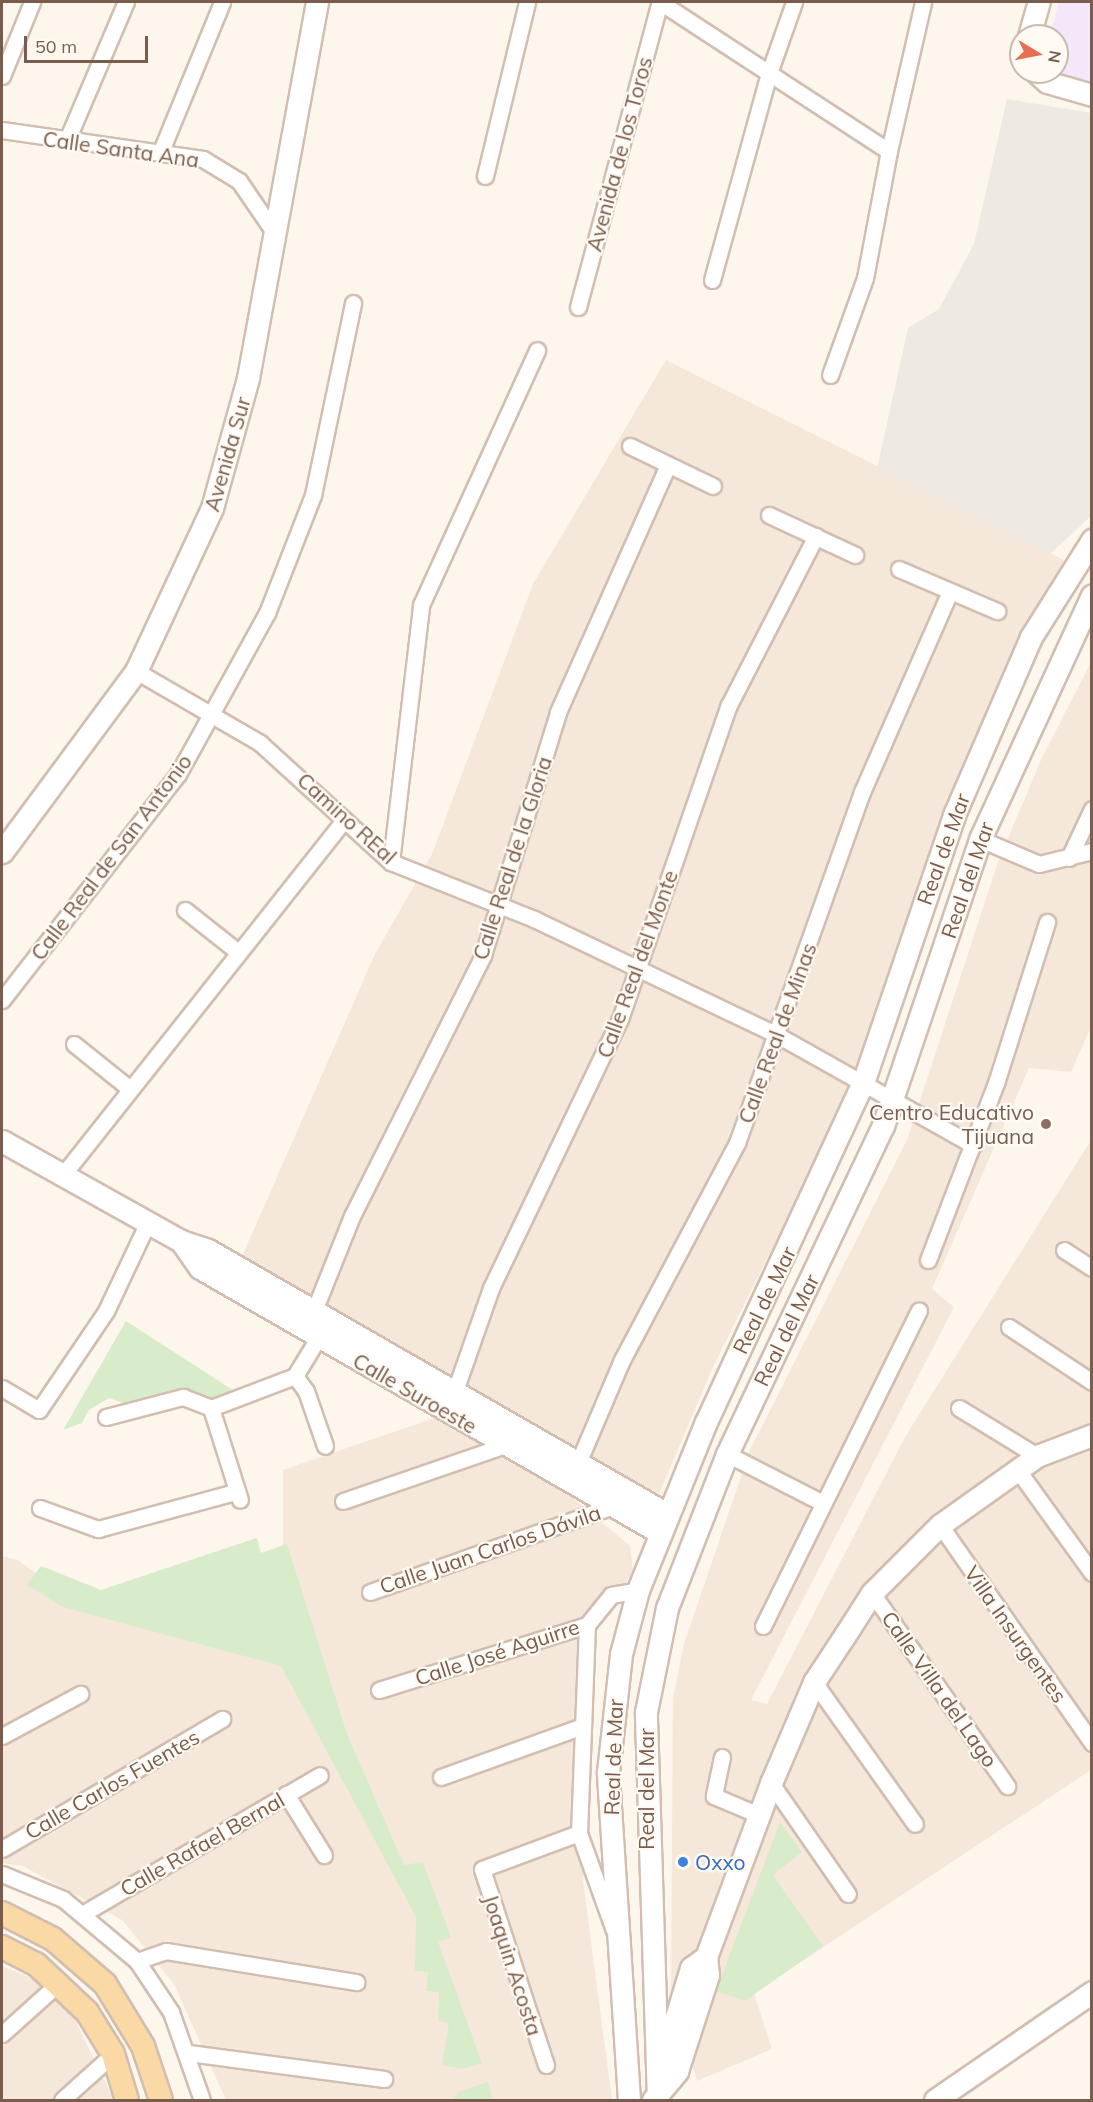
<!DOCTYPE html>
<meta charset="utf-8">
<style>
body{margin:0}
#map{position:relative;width:1093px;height:2102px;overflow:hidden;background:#fdf6ec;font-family:Mulish,sans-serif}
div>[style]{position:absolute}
.residential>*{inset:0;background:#f5e8da}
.industrial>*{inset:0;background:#efe9e4}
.education>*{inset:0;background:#f3e8fa}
.green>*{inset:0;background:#d8ecc9}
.roads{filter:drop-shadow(2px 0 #d1beb0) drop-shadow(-2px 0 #d1beb0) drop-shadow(0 2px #d1beb0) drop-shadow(0 -2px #d1beb0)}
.street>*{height:15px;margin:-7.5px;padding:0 7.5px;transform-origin:7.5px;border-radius:7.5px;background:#fff}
.secondary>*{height:21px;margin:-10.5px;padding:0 10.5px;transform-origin:10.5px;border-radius:10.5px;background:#fff}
.primary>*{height:22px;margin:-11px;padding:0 11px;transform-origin:11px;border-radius:11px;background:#fbd9a5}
.dots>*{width:16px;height:16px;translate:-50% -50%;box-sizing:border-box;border:3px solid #fffaf3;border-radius:50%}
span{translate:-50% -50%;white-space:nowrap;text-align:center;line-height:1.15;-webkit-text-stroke:4.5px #fffaf3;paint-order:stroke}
.street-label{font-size:21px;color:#7a5c4d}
.education-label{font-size:21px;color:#785e54}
.right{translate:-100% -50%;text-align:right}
.shop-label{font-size:21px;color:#366cbe}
.left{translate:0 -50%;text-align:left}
.frame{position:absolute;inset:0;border:3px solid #7a5c4d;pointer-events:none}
.north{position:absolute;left:1009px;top:24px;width:60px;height:60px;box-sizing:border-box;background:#fffaf3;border:2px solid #cabbb1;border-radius:50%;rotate:100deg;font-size:16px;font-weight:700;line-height:24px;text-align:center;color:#7a5c4d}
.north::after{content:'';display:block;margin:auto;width:21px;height:27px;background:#e76f51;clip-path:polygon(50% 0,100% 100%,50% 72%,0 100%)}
.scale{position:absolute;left:24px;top:36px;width:124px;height:27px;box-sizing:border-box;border:3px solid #7a5c4d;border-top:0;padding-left:8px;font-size:18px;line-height:21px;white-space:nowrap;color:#7a5c4d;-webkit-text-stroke:4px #fffaf3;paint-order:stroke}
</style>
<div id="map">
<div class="residential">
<i style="clip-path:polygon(666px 360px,1064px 560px,853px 1086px,712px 1369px,659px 1494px,240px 1261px,375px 954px,432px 854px,533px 584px)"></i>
<i style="clip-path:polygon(1091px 662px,1091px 1027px,1071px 1072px,1029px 1068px,932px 1289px,954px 1307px,751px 1700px,767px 1704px,905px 1437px,1091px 1140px,1091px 1770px,754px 1993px,772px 2049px,697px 2081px,671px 1988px,673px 1698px,684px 1644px,750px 1450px,907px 1140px,998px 862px,1040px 762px)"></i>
<i style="clip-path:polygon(440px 1416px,550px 1479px,630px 1546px,633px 1571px,596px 1630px,583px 1881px,612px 2100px,226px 2100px,174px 1984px,122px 1920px,23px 1866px,2px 1863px,2px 1556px,18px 1560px,71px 1599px,283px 1556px,283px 1470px)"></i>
<i style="clip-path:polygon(2px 1966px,41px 1982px,67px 2004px,114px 2100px,2px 2100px)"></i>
</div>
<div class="industrial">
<i style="clip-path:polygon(1007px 99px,1091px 113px,1091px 516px,1050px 554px,877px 469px,908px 328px,939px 309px,974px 244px)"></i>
</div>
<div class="education">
<i style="clip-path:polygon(1059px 2px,1091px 2px,1091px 84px,1057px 72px,1057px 36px,1049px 36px)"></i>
</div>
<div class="green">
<i style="clip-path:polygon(126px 1321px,242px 1396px,218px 1406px,187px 1391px,123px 1403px,109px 1398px,89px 1410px,82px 1423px,63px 1430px)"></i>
<i style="clip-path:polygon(257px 1538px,261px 1553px,287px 1544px,347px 1734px,404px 1865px,423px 1862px,451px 1937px,438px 1942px,482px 2063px,462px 2069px,442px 2065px,449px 2023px,438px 2021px,439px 1992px,426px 1991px,428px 1972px,415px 1971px,416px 1917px,281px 1666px,63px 1607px,27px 1585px,41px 1566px,101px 1590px)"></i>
<i style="clip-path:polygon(780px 1822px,802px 1852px,773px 1875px,823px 1946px,745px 2001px,716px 1991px)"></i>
<i style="clip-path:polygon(488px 2082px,492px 2100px,454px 2100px,458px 2092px)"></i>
</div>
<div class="roads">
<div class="street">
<i style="left:660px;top:2px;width:273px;rotate:33.1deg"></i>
<i style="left:889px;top:151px;width:129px;rotate:100.7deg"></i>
<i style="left:865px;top:278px;width:103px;rotate:109.8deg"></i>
<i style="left:2px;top:76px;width:80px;rotate:-67.9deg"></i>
<i style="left:2px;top:130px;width:203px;rotate:8.2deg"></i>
<i style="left:203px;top:159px;width:42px;rotate:31.4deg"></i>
<i style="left:239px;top:181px;width:65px;rotate:55.6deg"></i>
<i style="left:67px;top:140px;width:150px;rotate:-66.9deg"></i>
<i style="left:161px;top:151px;width:161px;rotate:-67.7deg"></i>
<i style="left:889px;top:151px;width:153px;rotate:-77.1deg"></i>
<i style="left:485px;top:176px;width:179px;rotate:-76.4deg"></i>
<i style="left:712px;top:280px;width:212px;rotate:-74.6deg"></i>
<i style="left:768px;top:76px;width:78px;rotate:-70.6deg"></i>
<i style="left:578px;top:307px;width:316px;rotate:-75deg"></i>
<i style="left:630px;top:446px;width:92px;rotate:25.7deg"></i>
<i style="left:769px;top:515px;width:95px;rotate:24.9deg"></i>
<i style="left:899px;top:569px;width:107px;rotate:23.2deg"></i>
<i style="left:136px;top:671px;width:143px;rotate:30.1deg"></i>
<i style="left:260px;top:743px;width:177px;rotate:42.3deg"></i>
<i style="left:391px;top:862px;width:154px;rotate:21.7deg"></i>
<i style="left:534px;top:919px;width:269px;rotate:25.5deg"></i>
<i style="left:777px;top:1035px;width:225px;rotate:29.3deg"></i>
<i style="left:980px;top:839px;width:64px;rotate:23deg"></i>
<i style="left:1039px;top:864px;width:55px;rotate:-13.8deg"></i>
<i style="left:1069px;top:858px;width:54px;rotate:-64.9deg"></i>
<i style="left:391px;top:862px;width:259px;rotate:-83.3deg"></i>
<i style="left:421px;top:605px;width:280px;rotate:-65.5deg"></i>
<i style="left:185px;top:910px;width:68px;rotate:38.4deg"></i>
<i style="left:2px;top:1000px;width:286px;rotate:-52.1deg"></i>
<i style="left:178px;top:774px;width:184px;rotate:-61.1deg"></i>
<i style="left:267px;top:613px;width:127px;rotate:-68.7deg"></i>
<i style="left:313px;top:495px;width:196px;rotate:-78.2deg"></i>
<i style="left:74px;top:1044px;width:72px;rotate:38.8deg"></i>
<i style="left:62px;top:1176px;width:454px;rotate:-51.6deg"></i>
<i style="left:1064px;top:1250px;width:33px;rotate:33deg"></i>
<i style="left:928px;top:1260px;width:190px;rotate:-69deg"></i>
<i style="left:996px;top:1083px;width:169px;rotate:-72.4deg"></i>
<i style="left:314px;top:1311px;width:102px;rotate:-68.2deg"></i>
<i style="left:352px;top:1216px;width:292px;rotate:-63.3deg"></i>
<i style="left:483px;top:955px;width:254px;rotate:-72.8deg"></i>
<i style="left:558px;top:712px;width:270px;rotate:-66deg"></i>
<i style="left:1009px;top:1327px;width:100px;rotate:33.5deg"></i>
<i style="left:295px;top:1376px;width:19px;rotate:54deg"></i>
<i style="left:306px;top:1391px;width:58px;rotate:70.9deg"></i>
<i style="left:295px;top:1376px;width:44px;rotate:-58.8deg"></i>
<i style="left:2px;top:1388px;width:43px;rotate:30.7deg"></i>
<i style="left:39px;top:1410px;width:120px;rotate:-55.9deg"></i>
<i style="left:106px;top:1311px;width:98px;rotate:-64.7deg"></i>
<i style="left:455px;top:1391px;width:109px;rotate:-70.7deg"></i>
<i style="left:491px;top:1288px;width:298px;rotate:-64.4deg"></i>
<i style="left:620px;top:1019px;width:332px;rotate:-70.9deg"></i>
<i style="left:729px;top:705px;width:190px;rotate:-62.8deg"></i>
<i style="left:211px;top:1408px;width:96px;rotate:72.5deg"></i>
<i style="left:959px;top:1408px;width:92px;rotate:31.6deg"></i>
<i style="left:106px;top:1417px;width:80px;rotate:-14.6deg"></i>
<i style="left:183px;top:1397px;width:30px;rotate:21deg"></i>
<i style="left:211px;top:1408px;width:90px;rotate:-20.9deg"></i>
<i style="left:727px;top:1454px;width:106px;rotate:27.1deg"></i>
<i style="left:578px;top:1463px;width:112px;rotate:-66.9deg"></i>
<i style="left:622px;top:1360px;width:246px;rotate:-62.1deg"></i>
<i style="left:737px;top:1143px;width:373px;rotate:-70.4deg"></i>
<i style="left:862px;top:792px;width:219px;rotate:-66.3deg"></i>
<i style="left:1017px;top:1469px;width:128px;rotate:54.2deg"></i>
<i style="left:343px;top:1501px;width:172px;rotate:-19deg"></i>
<i style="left:40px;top:1508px;width:62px;rotate:19.9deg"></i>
<i style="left:98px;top:1529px;width:142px;rotate:-15.1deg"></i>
<i style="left:940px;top:1525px;width:266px;rotate:55.1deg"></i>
<i style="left:370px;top:1592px;width:255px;rotate:-19.5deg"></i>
<i style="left:872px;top:1593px;width:236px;rotate:55deg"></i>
<i style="left:587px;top:1625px;width:208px;rotate:92.2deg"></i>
<i style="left:579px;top:1833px;width:103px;rotate:70.2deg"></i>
<i style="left:763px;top:1626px;width:352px;rotate:-63.7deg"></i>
<i style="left:814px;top:1682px;width:174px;rotate:54.6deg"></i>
<i style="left:379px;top:1690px;width:218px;rotate:-17.4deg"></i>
<i style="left:587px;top:1625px;width:38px;rotate:-51deg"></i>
<i style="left:611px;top:1595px;width:27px;rotate:-10deg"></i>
<i style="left:2px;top:1736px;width:89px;rotate:-28.3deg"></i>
<i style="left:722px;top:1757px;width:40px;rotate:102deg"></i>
<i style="left:714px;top:1796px;width:49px;rotate:22.9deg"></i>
<i style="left:441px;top:1777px;width:148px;rotate:-19.8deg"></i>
<i style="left:771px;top:1783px;width:135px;rotate:55.3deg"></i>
<i style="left:286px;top:1794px;width:72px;rotate:58.1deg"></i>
<i style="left:2px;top:1849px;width:256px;rotate:-30.6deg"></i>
<i style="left:2px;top:1874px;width:66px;rotate:22.3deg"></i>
<i style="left:63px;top:1899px;width:97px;rotate:40deg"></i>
<i style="left:137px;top:1961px;width:61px;rotate:56.3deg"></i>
<i style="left:171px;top:2012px;width:93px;rotate:70.6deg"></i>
<i style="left:84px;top:1913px;width:273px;rotate:-30.3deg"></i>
<i style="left:137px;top:1961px;width:31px;rotate:-19deg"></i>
<i style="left:166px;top:1951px;width:193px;rotate:9.3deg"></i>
<i style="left:2px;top:2034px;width:78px;rotate:-41.9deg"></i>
<i style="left:189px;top:2053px;width:197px;rotate:7.6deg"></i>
<i style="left:546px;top:2065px;width:206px;rotate:-108.1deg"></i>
<i style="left:482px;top:1869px;width:103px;rotate:-20.4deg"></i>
<i style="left:62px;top:2100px;width:69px;rotate:-42deg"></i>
</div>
<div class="secondary">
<i style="left:1029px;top:36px;width:35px;rotate:-74deg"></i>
<i style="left:1036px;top:72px;width:15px;rotate:42deg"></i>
<i style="left:1047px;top:82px;width:47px;rotate:16.1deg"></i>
<i style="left:2px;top:852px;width:225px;rotate:-53.5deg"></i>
<i style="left:136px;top:671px;width:180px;rotate:-65deg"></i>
<i style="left:212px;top:508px;width:135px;rotate:-74.5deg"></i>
<i style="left:248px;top:378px;width:382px;rotate:-79.6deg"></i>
<i style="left:2px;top:1141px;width:205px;rotate:29.2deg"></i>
<i style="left:181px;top:1241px;width:28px;rotate:18deg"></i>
<i style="left:208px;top:1250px;width:530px;rotate:29.91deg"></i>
<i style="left:181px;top:1241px;width:33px;rotate:55deg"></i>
<i style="left:200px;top:1268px;width:530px;rotate:29.91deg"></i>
<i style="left:660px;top:2070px;width:107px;rotate:-73.1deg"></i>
<i style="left:691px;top:1968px;width:19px;rotate:-36deg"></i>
<i style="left:629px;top:2100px;width:329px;rotate:-93.7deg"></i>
<i style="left:608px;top:1772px;width:119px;rotate:-83.7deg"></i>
<i style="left:621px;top:1654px;width:66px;rotate:-75.1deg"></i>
<i style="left:638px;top:1590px;width:181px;rotate:-68deg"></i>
<i style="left:706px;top:1422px;width:377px;rotate:-65.2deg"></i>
<i style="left:864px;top:1080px;width:280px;rotate:-71.2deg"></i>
<i style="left:954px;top:815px;width:194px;rotate:-66.6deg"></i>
<i style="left:1031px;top:637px;width:115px;rotate:-57.8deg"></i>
<i style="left:653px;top:2100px;width:38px;rotate:-50deg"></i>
<i style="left:677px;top:2071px;width:101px;rotate:-72.1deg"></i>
<i style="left:708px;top:1975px;width:18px;rotate:-96deg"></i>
<i style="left:706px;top:1957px;width:186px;rotate:-69.5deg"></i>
<i style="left:771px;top:1783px;width:110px;rotate:-66.9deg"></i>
<i style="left:814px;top:1682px;width:56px;rotate:-56.6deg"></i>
<i style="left:845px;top:1635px;width:50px;rotate:-57.3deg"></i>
<i style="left:872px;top:1593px;width:96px;rotate:-45deg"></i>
<i style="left:940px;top:1525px;width:119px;rotate:-35.4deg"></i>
<i style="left:1037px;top:1456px;width:59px;rotate:-20.9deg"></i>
<i style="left:658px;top:2100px;width:388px;rotate:-91.8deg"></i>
<i style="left:646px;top:1712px;width:106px;rotate:-78.6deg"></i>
<i style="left:667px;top:1608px;width:165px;rotate:-68.7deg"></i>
<i style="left:727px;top:1454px;width:363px;rotate:-64.6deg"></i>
<i style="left:883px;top:1126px;width:303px;rotate:-71.3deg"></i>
<i style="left:980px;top:839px;width:268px;rotate:-65.3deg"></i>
<i style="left:935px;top:2100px;width:191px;rotate:-34.5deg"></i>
</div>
<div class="primary">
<i style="left:2px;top:1913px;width:57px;rotate:27deg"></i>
<i style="left:53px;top:1939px;width:69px;rotate:40.9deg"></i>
<i style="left:105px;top:1984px;width:73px;rotate:58.5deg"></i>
<i style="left:143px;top:2046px;width:57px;rotate:71.6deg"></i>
<i style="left:2px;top:1947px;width:38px;rotate:27deg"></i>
<i style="left:36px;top:1964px;width:70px;rotate:43.3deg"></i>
<i style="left:87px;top:2012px;width:49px;rotate:58.2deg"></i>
<i style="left:113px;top:2054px;width:48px;rotate:73.1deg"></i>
</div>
</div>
<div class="dots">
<i style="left:1046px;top:1124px;background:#8d6e63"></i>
<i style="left:683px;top:1862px;background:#3f7fe0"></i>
</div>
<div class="street-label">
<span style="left:121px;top:149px;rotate:8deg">Calle Santa Ana</span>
<span style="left:619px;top:154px;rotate:-75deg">Avenida de los Toros</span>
<span style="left:227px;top:454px;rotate:-74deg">Avenida Sur</span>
<span style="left:347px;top:818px;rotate:42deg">Camino REal</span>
<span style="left:943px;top:849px;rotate:-70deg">Real de Mar</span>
<span style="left:111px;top:857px;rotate:-53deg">Calle Real de San Antonio</span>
<span style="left:512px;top:858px;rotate:-72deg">Calle Real de la Gloria</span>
<span style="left:967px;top:880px;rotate:-71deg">Real del Mar</span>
<span style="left:637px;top:964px;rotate:-70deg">Calle Real del Monte</span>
<span style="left:777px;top:1033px;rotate:-70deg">Calle Real de Minas</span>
<span style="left:764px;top:1300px;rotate:-64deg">Real de Mar</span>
<span style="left:786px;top:1330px;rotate:-64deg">Real del Mar</span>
<span style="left:415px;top:1393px;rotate:30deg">Calle Suroeste</span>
<span style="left:490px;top:1549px;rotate:-19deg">Calle Juan Carlos Dávila</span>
<span style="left:1016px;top:1634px;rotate:55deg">Villa Insurgentes</span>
<span style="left:497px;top:1652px;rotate:-18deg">Calle José Aguirre</span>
<span style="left:940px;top:1689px;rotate:55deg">Calle Villa del Lago</span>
<span style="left:613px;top:1757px;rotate:-88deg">Real de Mar</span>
<span style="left:112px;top:1784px;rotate:-30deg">Calle Carlos Fuentes</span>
<span style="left:646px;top:1789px;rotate:-90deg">Real del Mar</span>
<span style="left:202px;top:1844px;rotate:-30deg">Calle Rafael Bernal</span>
<span style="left:513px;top:1965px;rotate:72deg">Joaquin Acosta</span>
</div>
<div class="education-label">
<span class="right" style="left:1034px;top:1124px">Centro Educativo<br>Tijuana</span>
</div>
<div class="shop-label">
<span class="left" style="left:695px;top:1862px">Oxxo</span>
</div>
<div class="frame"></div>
<div class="north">N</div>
<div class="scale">50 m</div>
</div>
